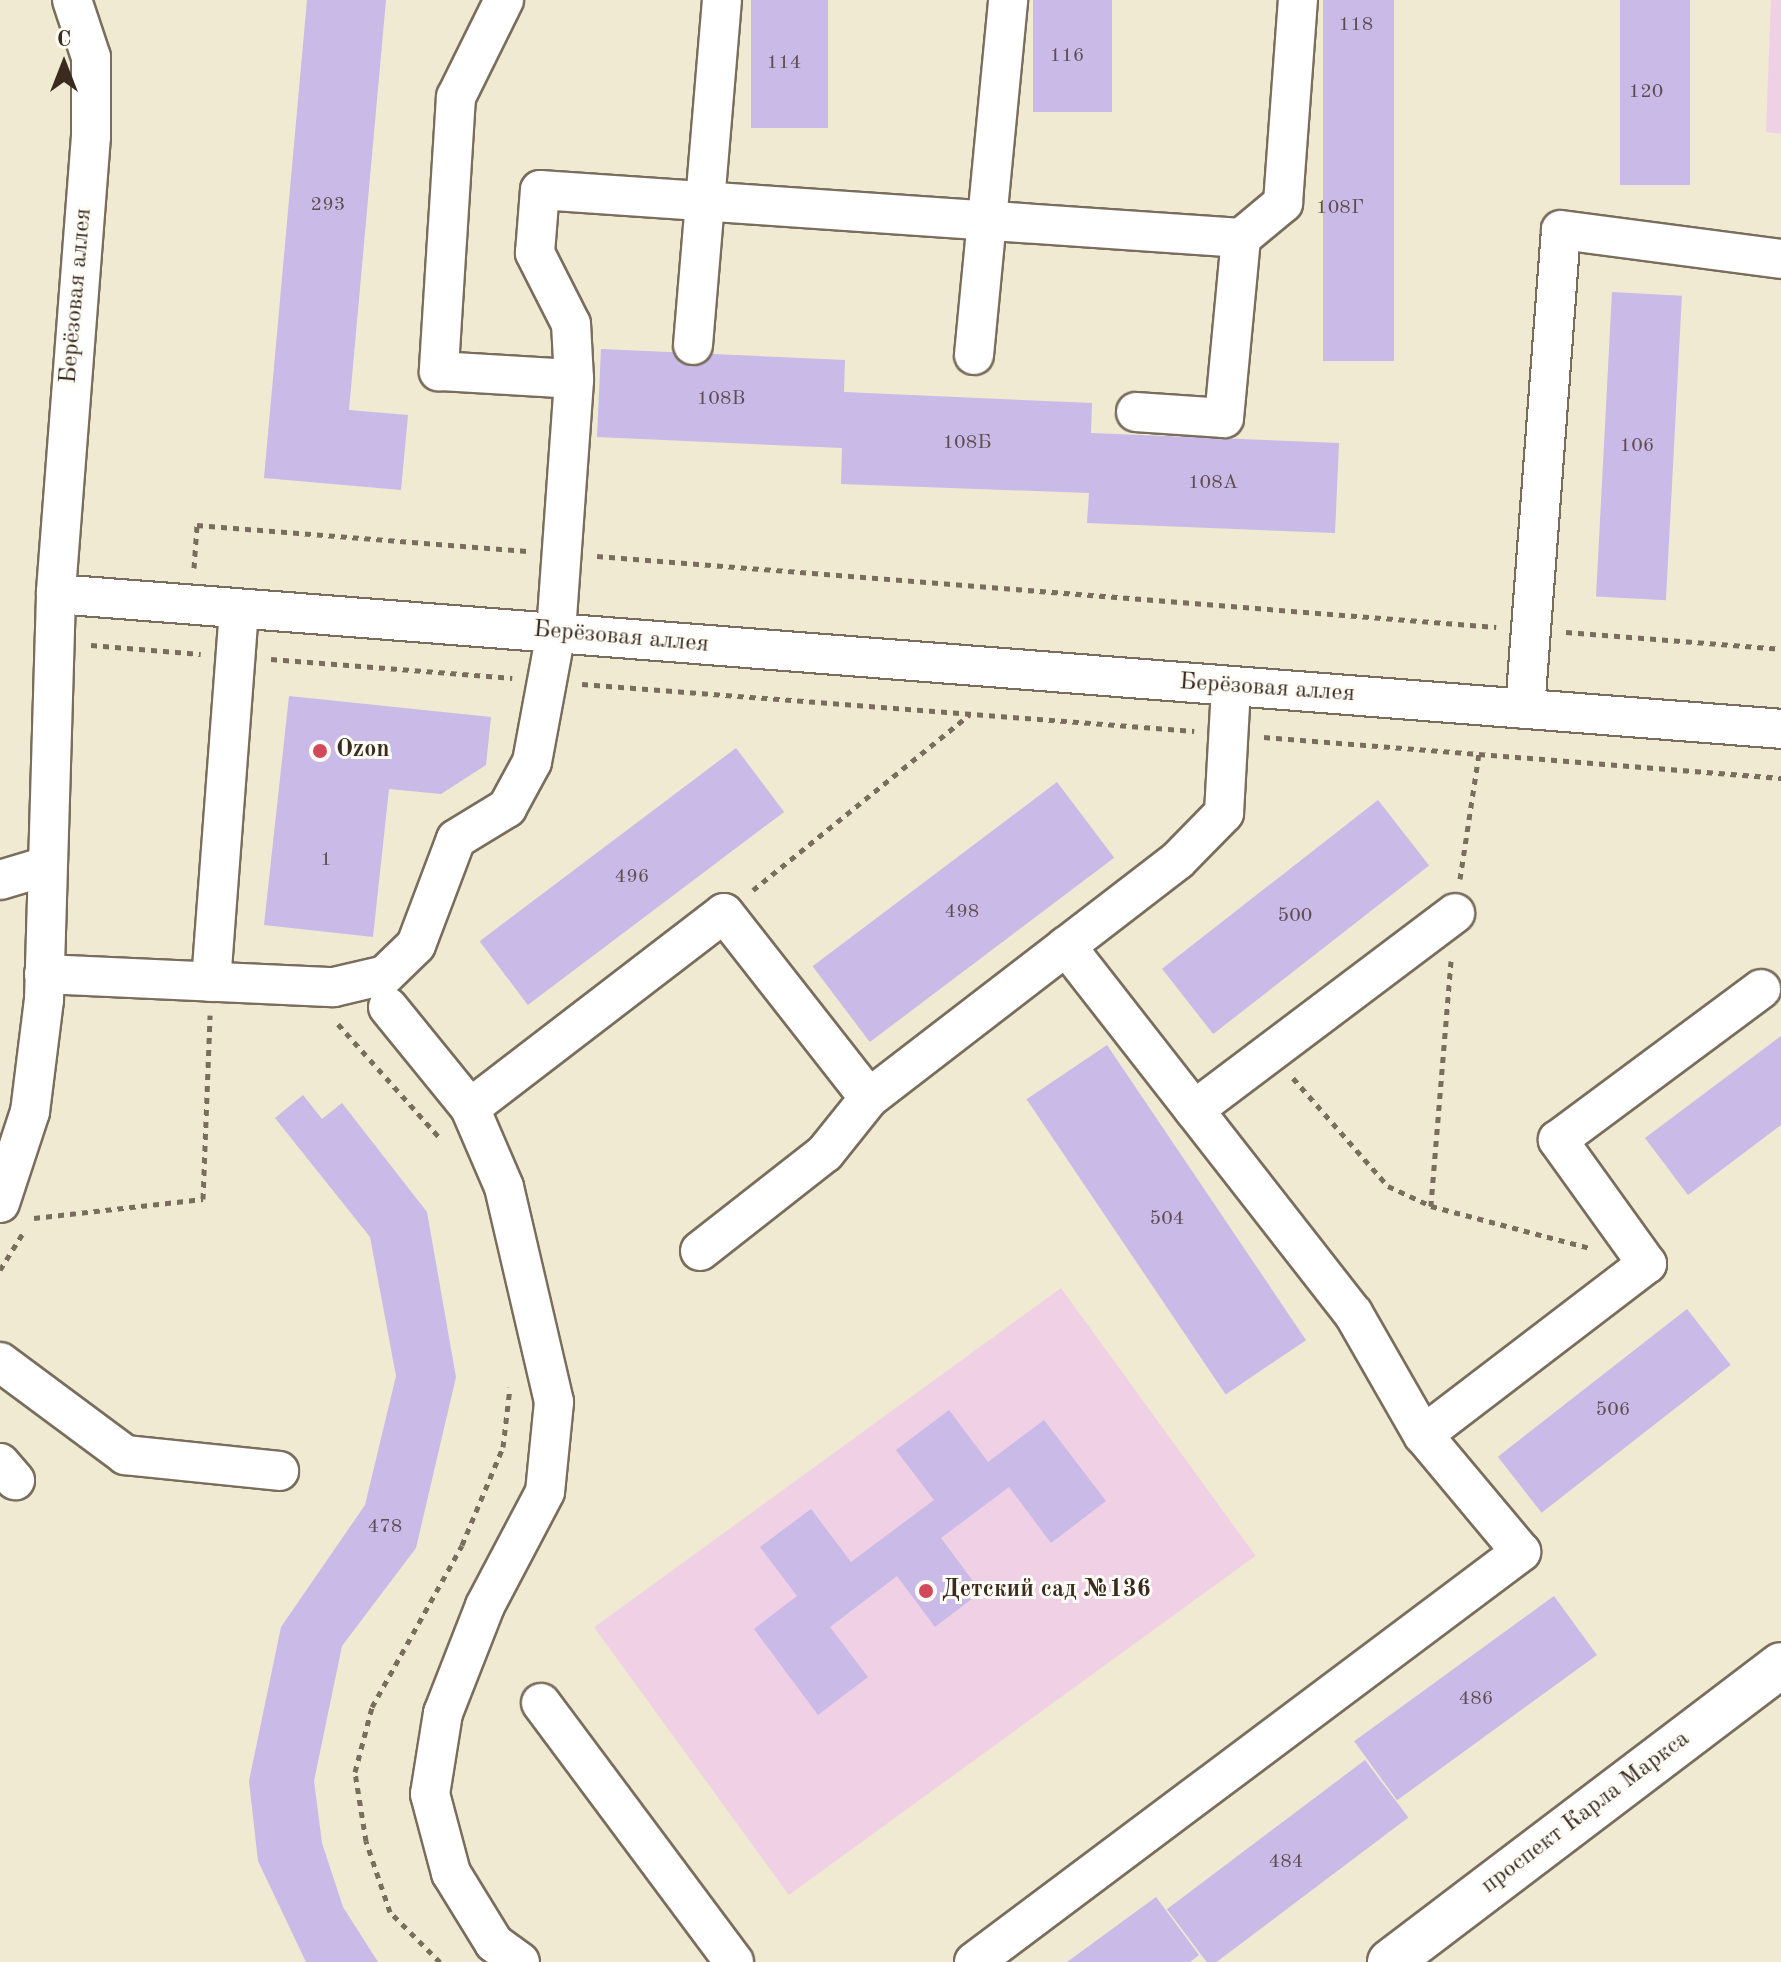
<!DOCTYPE html>
<meta charset="utf-8">
<style>
body{margin:0}
#map{position:relative;width:1781px;height:1962px;overflow:hidden;background:#efead1;font-family:"Old Standard TT",serif}
div>[style]{position:absolute}
.built>*{inset:0;background:#efd0e5;transform-origin:0 0}
.building>*{inset:0;background:#c9bae8;transform-origin:0 0}
.path>*{height:5px;margin-top:-2.5px;transform-origin:0;background:repeating-linear-gradient(90deg,#7a6d5d 0 6px,transparent 0 12px)}
.roads{filter:drop-shadow(2px 0 #7a6d5d) drop-shadow(-2px 0 #7a6d5d) drop-shadow(0 2px #7a6d5d) drop-shadow(0 -2px #7a6d5d)}
.minor>*{height:38px;margin:-19px;padding:0 19px;transform-origin:19px;border-radius:19px;background:#fff}
.major>*{height:44px;margin:-22px;padding:0 22px;transform-origin:22px;border-radius:22px;background:#fff}
.dots>*{width:22px;height:22px;translate:-50% -50%;box-sizing:border-box;border:4px solid #fdfcf7;border-radius:50%}
span{translate:-50% -50%;white-space:nowrap;text-align:center;line-height:1.15;-webkit-text-stroke:6px #fdfcf7;paint-order:stroke}
.number-label{font-size:20px;color:#5e4e50}
.number-label span{-webkit-text-stroke-width:0}
.street-label{font-size:24px;color:#3b2a1e}
.poi-label{font-size:24px;color:#3b2a1e;font-weight:700}
.left{translate:0 -50%;text-align:left}
.north{position:absolute;left:24px;top:24px;width:80px;height:80px;-webkit-text-stroke:6px #fdfcf7;paint-order:stroke;rotate:0deg;font-size:22px;font-weight:700;line-height:32px;text-align:center;color:#3b2a1e}
.north::after{content:'';display:block;margin:auto;width:28px;height:36px;background:#3b2a1e;clip-path:polygon(50% 0,100% 100%,50% 72%,0 100%)}
</style>
<div id="map">
<div class="built">
<i style="clip-path:polygon(1771px 0,1781px 0,1781px 134px,1766px 132px)"></i>
<i style="left:1061px;top:1288px;width:331px;height:577px;rotate:54deg"></i>
</div>
<div class="building">
<i style="clip-path:polygon(307px 0,386px 0,349px 410px,408px 415px,401px 490px,264px 478px)"></i>
<i style="left:751px;top:0;width:77px;height:128px"></i>
<i style="left:1033px;top:0;width:79px;height:112px"></i>
<i style="left:1323px;top:0;width:71px;height:361px"></i>
<i style="left:1620px;top:0;width:70px;height:185px"></i>
<i style="left:1612px;top:292px;width:70px;height:305px;rotate:3deg"></i>
<i style="clip-path:polygon(601px 349px,845px 360px,844px 392px,1092px 403px,1091px 433px,1339px 443px,1335px 533px,1087px 523px,1089px 493px,841px 484px,842px 448px,597px 437px)"></i>
<i style="clip-path:polygon(289px 696px,491px 717px,486px 765px,441px 794px,389px 789px,373px 937px,264px 925px)"></i>
<i style="left:736px;top:748px;width:80px;height:321px;rotate:53deg"></i>
<i style="left:1057px;top:782px;width:95px;height:306px;rotate:53deg"></i>
<i style="left:1378px;top:800px;width:83px;height:274px;rotate:52deg"></i>
<i style="clip-path:polygon(1781px 1036px,1781px 1125px,1688px 1195px,1645px 1138px)"></i>
<i style="left:1107px;top:1045px;width:356px;height:97px;rotate:56deg"></i>
<i style="clip-path:polygon(303px 1095px,322px 1119px,342px 1103px,427px 1212px,456px 1377px,416px 1548px,342px 1646px,314px 1781px,322px 1843px,343px 1907px,378px 1962px,306px 1962px,258px 1861px,249px 1781px,281px 1627px,365px 1505px,396px 1376px,370px 1237px,275px 1118px)"></i>
<i style="left:1687px;top:1309px;width:71px;height:240px;rotate:52deg"></i>
<i style="clip-path:polygon(949px 1410px,988px 1462px,1044px 1420px,1106px 1501px,1051px 1543px,1009px 1487px,941px 1538px,981px 1592px,935px 1627px,897px 1576px,830px 1627px,868px 1677px,818px 1715px,754px 1629px,797px 1596px,760px 1547px,811px 1509px,851px 1562px,934px 1500px,896px 1450px)"></i>
<i style="left:1554px;top:1596px;width:73px;height:247px;rotate:54deg"></i>
<i style="left:1365px;top:1760px;width:72px;height:248px;rotate:53deg"></i>
<i style="clip-path:polygon(1156px 1897px,1199px 1955px,1190px 1962px,1067px 1962px)"></i>
</div>
<div class="path">
<i style="left:597px;top:556px;width:902px;rotate:4.52deg"></i>
<i style="left:194px;top:568px;width:43px;rotate:-86deg"></i>
<i style="left:197px;top:525px;width:331px;rotate:4.5deg"></i>
<i style="left:1566px;top:632px;width:216px;rotate:4.5deg"></i>
<i style="left:91px;top:645px;width:110px;rotate:4.7deg"></i>
<i style="left:271px;top:659px;width:242px;rotate:4.5deg"></i>
<i style="left:582px;top:684px;width:614px;rotate:4.39deg"></i>
<i style="left:1264px;top:737px;width:519px;rotate:4.53deg"></i>
<i style="left:1460px;top:879px;width:126px;rotate:-81.4deg"></i>
<i style="left:753px;top:890px;width:278px;rotate:-39deg"></i>
<i style="left:1451px;top:961px;width:246px;rotate:94.7deg"></i>
<i style="left:1431px;top:1206px;width:164px;rotate:14.8deg"></i>
<i style="left:338px;top:1024px;width:154px;rotate:48.2deg"></i>
<i style="left:1293px;top:1078px;width:144px;rotate:48.7deg"></i>
<i style="left:1388px;top:1186px;width:47px;rotate:24.9deg"></i>
<i style="left:34px;top:1218px;width:170px;rotate:-6.4deg"></i>
<i style="left:203px;top:1199px;width:184px;rotate:-87.8deg"></i>
<i style="left:0;top:1270px;width:44px;rotate:-58.1deg"></i>
<i style="left:440px;top:1962px;width:71px;rotate:-135deg"></i>
<i style="left:390px;top:1912px;width:75px;rotate:-108.7deg"></i>
<i style="left:366px;top:1841px;width:70px;rotate:-99.1deg"></i>
<i style="left:355px;top:1772px;width:67px;rotate:-75.3deg"></i>
<i style="left:372px;top:1707px;width:185px;rotate:-60.9deg"></i>
<i style="left:462px;top:1545px;width:106px;rotate:-67.3deg"></i>
<i style="left:503px;top:1447px;width:60px;rotate:-83.3deg"></i>
</div>
<div class="roads">
<div class="minor">
<i style="left:72px;top:0;width:60px;rotate:71.6deg"></i>
<i style="left:91px;top:57px;width:79px;rotate:90deg"></i>
<i style="left:91px;top:136px;width:459px;rotate:94.4deg"></i>
<i style="left:56px;top:594px;width:1730px;rotate:4.47deg"></i>
<i style="left:504px;top:0;width:108px;rotate:116.3deg"></i>
<i style="left:456px;top:97px;width:275px;rotate:93.6deg"></i>
<i style="left:439px;top:371px;width:135px;rotate:3.4deg"></i>
<i style="left:693px;top:345px;width:346px;rotate:-85.2deg"></i>
<i style="left:974px;top:355px;width:357px;rotate:-84.5deg"></i>
<i style="left:1136px;top:412px;width:88px;rotate:3.9deg"></i>
<i style="left:1224px;top:418px;width:181px;rotate:-84.6deg"></i>
<i style="left:1525px;top:709px;width:480px;rotate:-85.7deg"></i>
<i style="left:1561px;top:230px;width:222px;rotate:7.5deg"></i>
<i style="left:0;top:880px;width:49px;rotate:-16.6deg"></i>
<i style="left:1066px;top:946px;width:466px;rotate:52deg"></i>
<i style="left:1353px;top:1313px;width:141px;rotate:60.2deg"></i>
<i style="left:44px;top:974px;width:290px;rotate:2.6deg"></i>
<i style="left:334px;top:987px;width:52px;rotate:-13.2deg"></i>
<i style="left:385px;top:975px;width:43px;rotate:-44.1deg"></i>
<i style="left:416px;top:945px;width:113px;rotate:-69.3deg"></i>
<i style="left:456px;top:839px;width:60px;rotate:-31.3deg"></i>
<i style="left:507px;top:808px;width:52px;rotate:-61.5deg"></i>
<i style="left:532px;top:762px;width:132px;rotate:-79.5deg"></i>
<i style="left:556px;top:632px;width:254px;rotate:-85.9deg"></i>
<i style="left:574px;top:379px;width:55px;rotate:-93.1deg"></i>
<i style="left:571px;top:324px;width:80px;rotate:-116.9deg"></i>
<i style="left:535px;top:253px;width:63px;rotate:-85.5deg"></i>
<i style="left:540px;top:190px;width:703px;rotate:3.92deg"></i>
<i style="left:1241px;top:238px;width:55px;rotate:-39.8deg"></i>
<i style="left:1283px;top:203px;width:204px;rotate:-85.8deg"></i>
<i style="left:211px;top:982px;width:374px;rotate:-85.7deg"></i>
<i style="left:388px;top:1007px;width:130px;rotate:50.9deg"></i>
<i style="left:470px;top:1108px;width:86px;rotate:66.7deg"></i>
<i style="left:504px;top:1187px;width:221px;rotate:76.9deg"></i>
<i style="left:554px;top:1402px;width:90px;rotate:95.7deg"></i>
<i style="left:545px;top:1492px;width:129px;rotate:117.8deg"></i>
<i style="left:485px;top:1606px;width:115px;rotate:111.4deg"></i>
<i style="left:443px;top:1713px;width:82px;rotate:99.1deg"></i>
<i style="left:430px;top:1794px;width:82px;rotate:75.1deg"></i>
<i style="left:451px;top:1873px;width:82px;rotate:58.4deg"></i>
<i style="left:494px;top:1943px;width:32px;rotate:36deg"></i>
<i style="left:470px;top:1108px;width:320px;rotate:-37.5deg"></i>
<i style="left:724px;top:913px;width:235px;rotate:51.9deg"></i>
<i style="left:869px;top:1098px;width:390px;rotate:-37.6deg"></i>
<i style="left:1178px;top:860px;width:66px;rotate:-45.6deg"></i>
<i style="left:1224px;top:813px;width:126px;rotate:-86.8deg"></i>
<i style="left:1194px;top:1110px;width:327px;rotate:-37deg"></i>
<i style="left:0;top:1203px;width:96px;rotate:-71.8deg"></i>
<i style="left:30px;top:1112px;width:113px;rotate:-82.9deg"></i>
<i style="left:44px;top:1000px;width:406px;rotate:-88.3deg"></i>
<i style="left:700px;top:1251px;width:159px;rotate:-38.1deg"></i>
<i style="left:825px;top:1153px;width:70px;rotate:-51.3deg"></i>
<i style="left:0;top:1362px;width:156px;rotate:36.6deg"></i>
<i style="left:125px;top:1455px;width:155px;rotate:5.9deg"></i>
<i style="left:0;top:1463px;width:23px;rotate:49deg"></i>
<i style="left:541px;top:1703px;width:323px;rotate:53.3deg"></i>
<i style="left:974px;top:1962px;width:684px;rotate:-36.85deg"></i>
<i style="left:1521px;top:1552px;width:153px;rotate:-129.9deg"></i>
<i style="left:1423px;top:1435px;width:282px;rotate:-37.4deg"></i>
<i style="left:1647px;top:1264px;width:153px;rotate:-125.7deg"></i>
<i style="left:1558px;top:1140px;width:253px;rotate:-36.6deg"></i>
</div>
<div class="major">
<i style="left:1390px;top:1962px;width:491px;rotate:-37.2deg"></i>
</div>
</div>
<div class="dots">
<i style="left:320px;top:751px;background:#d1495b"></i>
<i style="left:926px;top:1591px;background:#d1495b"></i>
</div>
<div class="number-label">
<span style="left:1356px;top:25px">118</span>
<span style="left:1067px;top:56px">116</span>
<span style="left:784px;top:63px">114</span>
<span style="left:1646px;top:92px">120</span>
<span style="left:328px;top:205px">293</span>
<span style="left:1340px;top:208px">108Г</span>
<span style="left:721px;top:399px">108В</span>
<span style="left:967px;top:443px">108Б</span>
<span style="left:1637px;top:446px">106</span>
<span style="left:1213px;top:483px">108А</span>
<span style="left:326px;top:860px">1</span>
<span style="left:632px;top:877px">496</span>
<span style="left:962px;top:912px">498</span>
<span style="left:1295px;top:916px">500</span>
<span style="left:1167px;top:1219px">504</span>
<span style="left:1613px;top:1410px">506</span>
<span style="left:385px;top:1527px">478</span>
<span style="left:1476px;top:1699px">486</span>
<span style="left:1286px;top:1862px">484</span>
</div>
<div class="street-label">
<span style="left:77px;top:296px;rotate:-85deg">Берёзовая аллея</span>
<span style="left:621px;top:638px;rotate:5deg">Берёзовая аллея</span>
<span style="left:1267px;top:689px;rotate:4deg">Берёзовая аллея</span>
<span style="left:1586px;top:1813px;rotate:-37deg">проспект Карла Маркса</span>
</div>
<div class="poi-label">
<span class="left" style="left:336px;top:751px">Ozon</span>
<span class="left" style="left:942px;top:1591px">Детский сад №136</span>
</div>
<div class="north">С</div>
</div>
